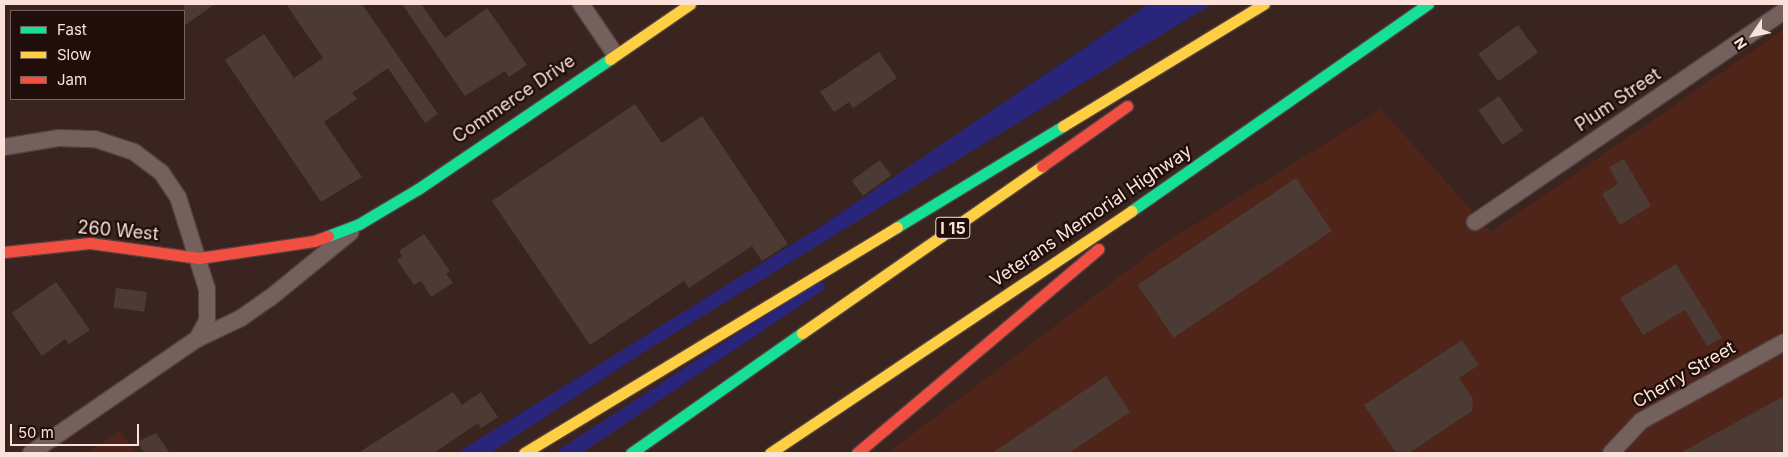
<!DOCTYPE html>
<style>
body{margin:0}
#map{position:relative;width:1788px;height:457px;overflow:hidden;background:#3a241f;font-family:Inter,sans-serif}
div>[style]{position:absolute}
.built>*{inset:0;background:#4f2419}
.green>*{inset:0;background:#29257a}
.building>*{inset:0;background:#4c3b34;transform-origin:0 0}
.roads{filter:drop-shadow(1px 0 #54403d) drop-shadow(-1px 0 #54403d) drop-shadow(0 1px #54403d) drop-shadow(0 -1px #54403d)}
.street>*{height:16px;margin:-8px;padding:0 8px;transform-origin:8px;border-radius:8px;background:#74615d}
.fast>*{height:11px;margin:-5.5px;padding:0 5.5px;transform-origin:5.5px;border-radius:5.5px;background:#16e098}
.slow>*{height:11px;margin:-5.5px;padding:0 5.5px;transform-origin:5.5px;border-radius:5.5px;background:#ffcf43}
.jam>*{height:11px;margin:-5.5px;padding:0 5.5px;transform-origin:5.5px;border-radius:5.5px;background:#f24e42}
span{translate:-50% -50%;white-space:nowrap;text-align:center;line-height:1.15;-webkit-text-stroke:4.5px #1f0e09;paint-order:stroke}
.shield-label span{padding:1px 4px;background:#1f0e09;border:1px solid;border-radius:4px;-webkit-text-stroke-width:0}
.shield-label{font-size:16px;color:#fce1da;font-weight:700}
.street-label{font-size:18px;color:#fce1da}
.frame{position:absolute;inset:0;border:5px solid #fce1da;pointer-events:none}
.legend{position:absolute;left:10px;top:10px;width:175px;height:90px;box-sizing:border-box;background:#1f0e09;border:1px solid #77625d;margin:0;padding:6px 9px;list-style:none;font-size:15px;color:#fce1da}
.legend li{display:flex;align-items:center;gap:10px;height:25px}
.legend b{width:25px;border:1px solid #77625d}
.north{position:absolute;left:1728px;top:10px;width:50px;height:50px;-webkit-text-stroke:4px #1f0e09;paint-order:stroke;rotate:236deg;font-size:14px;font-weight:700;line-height:20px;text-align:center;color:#fce1da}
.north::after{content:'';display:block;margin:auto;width:18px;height:22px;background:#fce1da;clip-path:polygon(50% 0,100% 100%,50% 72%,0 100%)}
.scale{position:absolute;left:10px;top:424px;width:129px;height:22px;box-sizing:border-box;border:2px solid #fce1da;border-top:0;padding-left:6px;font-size:15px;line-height:18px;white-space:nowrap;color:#fce1da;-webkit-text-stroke:4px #1f0e09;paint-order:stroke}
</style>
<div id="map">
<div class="built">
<i style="clip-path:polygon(1784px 29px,1784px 453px,888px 453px,1160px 246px,1381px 109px,1491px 232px)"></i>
<i style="clip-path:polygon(120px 431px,135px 453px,87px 453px)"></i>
</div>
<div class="green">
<i style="clip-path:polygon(1149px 4px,1212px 4px,652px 347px,490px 453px,457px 453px,820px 227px)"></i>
<i style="clip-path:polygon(820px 280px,826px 288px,582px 453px,554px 453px)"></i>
</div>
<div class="building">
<i style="clip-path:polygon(184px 4px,215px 4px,184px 26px)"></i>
<i style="clip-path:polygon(286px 4px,362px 4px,438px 114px,425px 123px,388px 68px,352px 93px,357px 99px,324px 122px,362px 177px,321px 202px,225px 60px,264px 34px,294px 78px,323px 58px)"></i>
<i style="clip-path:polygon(402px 4px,421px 4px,445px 38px,487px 8px,527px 65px,509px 77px,505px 71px,465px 96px)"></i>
<i style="left:1518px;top:25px;width:34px;height:49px;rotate:54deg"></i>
<i style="clip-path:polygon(879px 52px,897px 78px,853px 108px,849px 102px,834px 112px,820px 92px)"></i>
<i style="left:1499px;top:96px;width:42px;height:25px;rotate:55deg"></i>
<i style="clip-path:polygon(635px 104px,662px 143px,702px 116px,788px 244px,762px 261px,752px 246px,689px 288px,684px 281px,590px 345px,492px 201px)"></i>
<i style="clip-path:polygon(1624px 159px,1651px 206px,1620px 225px,1602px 194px,1618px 184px,1609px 167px)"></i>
<i style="left:880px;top:160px;width:19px;height:35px;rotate:54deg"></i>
<i style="left:1296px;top:178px;width:64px;height:191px;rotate:56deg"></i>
<i style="clip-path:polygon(424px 234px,450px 271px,446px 274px,453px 283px,431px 297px,421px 281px,414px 285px,397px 260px,402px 256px,399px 251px)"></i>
<i style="clip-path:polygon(1676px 264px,1722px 338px,1707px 346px,1685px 310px,1643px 335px,1620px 298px)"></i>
<i style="clip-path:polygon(56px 282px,90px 330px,69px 344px,65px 339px,42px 356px,12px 313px)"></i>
<i style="left:116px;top:288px;width:31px;height:20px;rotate:7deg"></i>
<i style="clip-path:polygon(1462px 340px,1479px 365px,1459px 378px,1473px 399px,1472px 411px,1409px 453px,1395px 451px,1364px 405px)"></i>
<i style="clip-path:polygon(1106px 376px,1130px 412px,1069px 453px,992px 453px)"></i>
<i style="clip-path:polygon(453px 392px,462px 405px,481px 392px,498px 417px,481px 428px,478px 423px,434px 453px,358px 453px)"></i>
<i style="clip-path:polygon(1784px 396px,1784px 450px,1779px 453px,1680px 453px)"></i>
<i style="clip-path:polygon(156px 433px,170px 453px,145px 453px,137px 442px)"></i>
</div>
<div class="roads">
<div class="street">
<i style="left:581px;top:4px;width:60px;rotate:55.8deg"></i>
<i style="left:4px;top:147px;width:56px;rotate:-9.3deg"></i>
<i style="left:59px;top:138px;width:36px;rotate:2deg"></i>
<i style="left:95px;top:139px;width:41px;rotate:18.4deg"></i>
<i style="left:134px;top:152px;width:34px;rotate:37deg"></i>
<i style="left:161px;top:172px;width:30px;rotate:56deg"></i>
<i style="left:178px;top:197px;width:96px;rotate:72.5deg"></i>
<i style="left:207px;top:289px;width:32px;rotate:90deg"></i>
<i style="left:207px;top:321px;width:21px;rotate:119deg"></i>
<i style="left:1475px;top:222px;width:374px;rotate:-34.3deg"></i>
<i style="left:31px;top:453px;width:201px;rotate:-34.5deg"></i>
<i style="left:197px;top:339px;width:49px;rotate:-25.5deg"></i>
<i style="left:241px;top:318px;width:35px;rotate:-35deg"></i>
<i style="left:270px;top:298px;width:104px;rotate:-39.2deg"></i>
<i style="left:1611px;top:453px;width:44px;rotate:-46.8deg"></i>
<i style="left:1641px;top:421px;width:163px;rotate:-28.9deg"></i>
</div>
<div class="fast">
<i style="left:1131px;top:211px;width:362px;rotate:-34.9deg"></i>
<i style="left:897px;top:227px;width:194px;rotate:-31.3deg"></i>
<i style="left:328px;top:236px;width:33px;rotate:-21deg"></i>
<i style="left:359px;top:224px;width:69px;rotate:-30.7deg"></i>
<i style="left:418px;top:189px;width:232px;rotate:-34.1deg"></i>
<i style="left:631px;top:453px;width:209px;rotate:-35.1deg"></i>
</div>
<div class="slow">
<i style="left:610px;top:59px;width:97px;rotate:-34.5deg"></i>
<i style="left:1063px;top:126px;width:235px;rotate:-31.3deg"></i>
<i style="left:802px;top:333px;width:292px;rotate:-34.8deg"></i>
<i style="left:524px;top:453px;width:436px;rotate:-31.2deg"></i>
<i style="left:770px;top:453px;width:435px;rotate:-33.8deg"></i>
</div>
<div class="jam">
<i style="left:1042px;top:166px;width:104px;rotate:-35.2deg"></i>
<i style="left:4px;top:252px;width:86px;rotate:-6deg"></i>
<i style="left:90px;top:243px;width:110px;rotate:7.8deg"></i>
<i style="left:199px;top:258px;width:116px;rotate:-8.4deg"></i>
<i style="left:314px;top:241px;width:15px;rotate:-20deg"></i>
<i style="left:857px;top:453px;width:316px;rotate:-40.2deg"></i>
</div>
</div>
<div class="shield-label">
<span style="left:953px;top:228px">I 15</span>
</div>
<div class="street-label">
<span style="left:514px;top:99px;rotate:-34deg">Commerce Drive</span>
<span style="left:1618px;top:100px;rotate:-34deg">Plum Street</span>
<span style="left:1091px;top:216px;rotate:-34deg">Veterans Memorial Highway</span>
<span style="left:118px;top:231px;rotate:5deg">260 West</span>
<span style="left:1684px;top:375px;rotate:-30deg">Cherry Street</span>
</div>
<div class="frame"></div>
<ul class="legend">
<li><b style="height:6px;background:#16e098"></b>Fast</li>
<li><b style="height:6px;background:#ffcf43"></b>Slow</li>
<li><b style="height:6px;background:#f24e42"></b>Jam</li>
</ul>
<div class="north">N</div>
<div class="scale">50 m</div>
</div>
